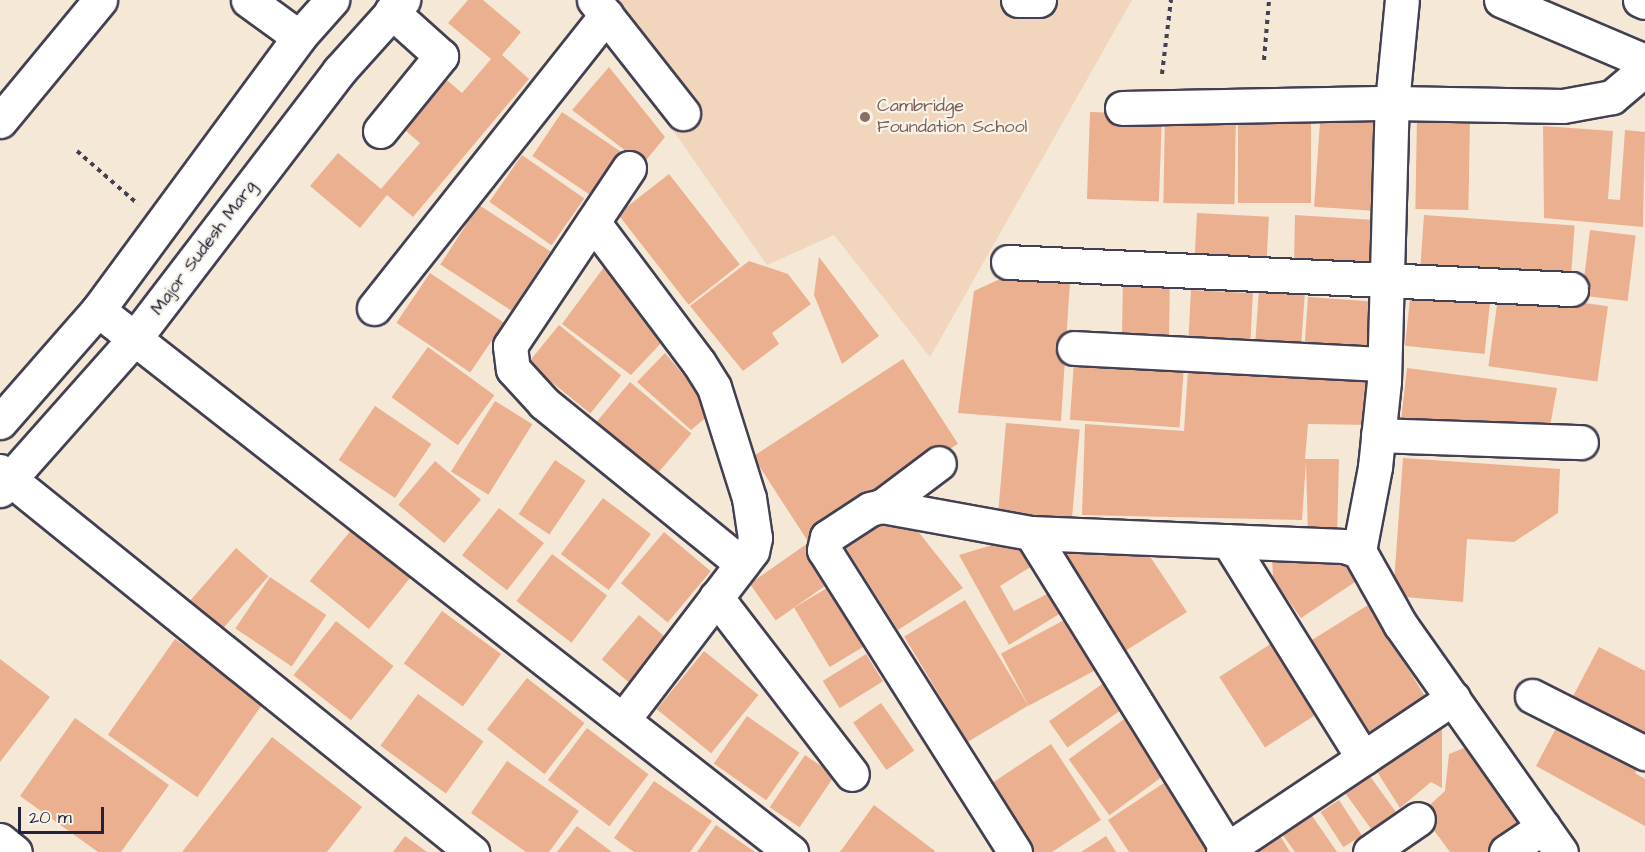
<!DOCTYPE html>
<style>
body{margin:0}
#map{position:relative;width:1645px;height:852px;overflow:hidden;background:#f5e8d6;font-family:"Architects Daughter",sans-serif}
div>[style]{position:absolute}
.built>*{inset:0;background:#f1d5bd}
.building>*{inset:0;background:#ebb090;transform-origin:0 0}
.path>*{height:4px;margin-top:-2px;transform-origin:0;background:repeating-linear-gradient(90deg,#424052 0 4.5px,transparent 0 9px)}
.roads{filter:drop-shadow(2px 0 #424052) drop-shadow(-2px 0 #424052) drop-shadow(0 2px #424052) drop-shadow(0 -2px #424052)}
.minor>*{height:33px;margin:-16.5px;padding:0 16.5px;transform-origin:16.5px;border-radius:16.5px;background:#fff}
.dots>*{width:16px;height:16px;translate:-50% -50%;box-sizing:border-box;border:3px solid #f7f3e8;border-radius:50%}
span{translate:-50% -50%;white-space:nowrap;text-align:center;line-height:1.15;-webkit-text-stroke:4.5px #f7f3e8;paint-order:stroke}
.education-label{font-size:18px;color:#785e54}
.left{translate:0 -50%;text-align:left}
.street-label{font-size:18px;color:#22223b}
.scale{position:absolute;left:18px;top:807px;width:86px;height:27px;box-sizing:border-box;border:3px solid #22223b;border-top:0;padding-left:8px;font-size:18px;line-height:21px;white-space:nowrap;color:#22223b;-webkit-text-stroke:4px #f7f3e8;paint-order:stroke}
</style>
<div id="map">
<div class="built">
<i style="clip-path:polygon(582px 0,1132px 0,930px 357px,834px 235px,767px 265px)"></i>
</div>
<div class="building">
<i style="clip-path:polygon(468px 0,483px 0,521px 32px,502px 55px,529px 79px,413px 217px,387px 195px,360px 228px,310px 186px,338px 153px,381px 189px,420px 143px,399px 125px,441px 75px,462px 93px,491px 59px,448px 23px)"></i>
<i style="clip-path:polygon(609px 67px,665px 137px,643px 164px,572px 110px)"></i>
<i style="left:1321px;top:108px;width:59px;height:99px;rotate:4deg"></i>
<i style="left:1238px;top:109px;width:73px;height:94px"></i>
<i style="left:1165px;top:111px;width:71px;height:92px;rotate:1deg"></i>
<i style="left:562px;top:112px;width:72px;height:53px;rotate:34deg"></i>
<i style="left:1090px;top:112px;width:72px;height:87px;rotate:2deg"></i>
<i style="left:1417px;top:116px;width:53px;height:93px;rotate:1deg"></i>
<i style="clip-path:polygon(1543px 126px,1613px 131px,1608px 199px,1620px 200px,1625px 130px,1645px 132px,1643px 227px,1544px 218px)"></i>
<i style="left:522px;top:155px;width:76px;height:57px;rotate:35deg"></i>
<i style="left:669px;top:174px;width:115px;height:65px;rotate:52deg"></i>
<i style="left:479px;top:205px;width:85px;height:71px;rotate:33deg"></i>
<i style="left:1197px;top:213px;width:72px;height:48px;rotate:3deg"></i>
<i style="clip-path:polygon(1295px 215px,1375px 220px,1372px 264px,1294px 266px)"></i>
<i style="left:1424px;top:215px;width:151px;height:56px;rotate:4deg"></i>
<i style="left:1590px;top:230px;width:46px;height:66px;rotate:7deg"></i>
<i style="clip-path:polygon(819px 257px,879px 336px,842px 364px,814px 295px)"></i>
<i style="clip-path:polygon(749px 261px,788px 274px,811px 304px,772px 333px,779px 344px,743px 371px,690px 306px)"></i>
<i style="clip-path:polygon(607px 263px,663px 341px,631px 375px,562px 324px)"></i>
<i style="clip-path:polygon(1024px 268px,1070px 281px,1061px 421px,958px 413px,974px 291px)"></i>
<i style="left:430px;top:273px;width:89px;height:60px;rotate:34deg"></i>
<i style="left:1123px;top:276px;width:47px;height:66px;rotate:1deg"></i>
<i style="left:1259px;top:289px;width:46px;height:60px;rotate:4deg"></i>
<i style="left:1411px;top:289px;width:80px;height:57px;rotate:6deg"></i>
<i style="left:1191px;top:290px;width:62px;height:55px;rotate:3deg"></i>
<i style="left:1499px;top:291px;width:110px;height:76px;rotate:8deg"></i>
<i style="left:1308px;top:297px;width:68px;height:58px;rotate:4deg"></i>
<i style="left:559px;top:325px;width:80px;height:49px;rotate:39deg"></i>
<i style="left:428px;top:347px;width:82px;height:62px;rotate:36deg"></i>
<i style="clip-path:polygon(665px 353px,714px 411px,691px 430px,637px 382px)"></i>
<i style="left:903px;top:359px;width:101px;height:179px;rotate:57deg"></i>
<i style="left:1074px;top:361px;width:110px;height:59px;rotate:4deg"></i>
<i style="clip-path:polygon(1407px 368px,1557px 388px,1549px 432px,1401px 420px)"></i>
<i style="clip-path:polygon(1188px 370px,1380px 373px,1375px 425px,1308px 424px,1305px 459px,1339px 459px,1337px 537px,1308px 536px,1306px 462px,1302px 520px,1082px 515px,1085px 424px,1184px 431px)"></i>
<i style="left:630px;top:382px;width:80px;height:55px;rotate:40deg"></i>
<i style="left:495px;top:401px;width:44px;height:83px;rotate:32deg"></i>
<i style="left:375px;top:406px;width:68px;height:65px;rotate:34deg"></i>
<i style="left:1006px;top:423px;width:74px;height:96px;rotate:5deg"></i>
<i style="clip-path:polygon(1403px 458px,1560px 469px,1558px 513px,1514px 542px,1467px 539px,1463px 602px,1393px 596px)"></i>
<i style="left:555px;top:460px;width:37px;height:65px;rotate:34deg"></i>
<i style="left:435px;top:461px;width:60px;height:57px;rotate:40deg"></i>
<i style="left:603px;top:498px;width:60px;height:70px;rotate:37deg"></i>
<i style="left:499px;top:508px;width:57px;height:60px;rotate:38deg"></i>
<i style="clip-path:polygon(905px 515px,963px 588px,898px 630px,842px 542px)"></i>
<i style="left:352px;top:529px;width:76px;height:67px;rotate:39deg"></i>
<i style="left:664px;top:532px;width:61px;height:67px;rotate:40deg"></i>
<i style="clip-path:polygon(1016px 538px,1032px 566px,1000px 586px,1014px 611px,1055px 590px,1064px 611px,1009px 645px,959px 555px)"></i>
<i style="clip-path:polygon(1090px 541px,1143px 546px,1187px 612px,1122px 653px,1059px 560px)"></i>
<i style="left:808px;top:543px;width:45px;height:71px;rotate:55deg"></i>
<i style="left:236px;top:548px;width:43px;height:74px;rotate:41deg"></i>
<i style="left:552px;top:554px;width:69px;height:59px;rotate:37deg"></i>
<i style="clip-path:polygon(1272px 556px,1347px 561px,1358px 580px,1301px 618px,1273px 579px)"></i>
<i style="left:270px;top:577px;width:68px;height:62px;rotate:34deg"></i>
<i style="left:837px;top:582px;width:69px;height:50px;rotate:59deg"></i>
<i style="left:965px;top:600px;width:123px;height:71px;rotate:59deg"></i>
<i style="left:1368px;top:605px;width:108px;height:70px;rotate:58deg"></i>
<i style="left:442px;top:611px;width:73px;height:65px;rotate:36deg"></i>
<i style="left:639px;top:615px;width:35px;height:58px;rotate:40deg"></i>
<i style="left:1068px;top:618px;width:59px;height:76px;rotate:62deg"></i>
<i style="left:336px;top:621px;width:73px;height:69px;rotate:38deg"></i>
<i style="left:175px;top:639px;width:109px;height:117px;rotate:35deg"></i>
<i style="left:1278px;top:639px;width:84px;height:70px;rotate:57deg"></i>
<i style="clip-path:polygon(1599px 647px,1645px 671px,1645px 755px,1635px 773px,1645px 779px,1645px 826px,1536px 766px)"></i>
<i style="left:704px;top:651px;width:70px;height:75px;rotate:39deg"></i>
<i style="left:866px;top:654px;width:32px;height:51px;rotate:58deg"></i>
<i style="clip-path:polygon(0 659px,50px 697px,0 762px)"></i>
<i style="left:527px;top:678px;width:73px;height:65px;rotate:38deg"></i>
<i style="left:1108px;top:680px;width:32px;height:72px;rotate:55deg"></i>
<i style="left:418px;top:694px;width:81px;height:64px;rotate:36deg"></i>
<i style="left:881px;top:703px;width:58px;height:34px;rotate:55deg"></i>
<i style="left:747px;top:716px;width:64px;height:58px;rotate:35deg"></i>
<i style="left:1127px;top:717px;width:69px;height:72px;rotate:54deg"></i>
<i style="clip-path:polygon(75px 718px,169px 785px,121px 852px,98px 852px,20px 796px)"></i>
<i style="clip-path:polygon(1442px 721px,1442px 788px,1431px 782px,1400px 808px,1374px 767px)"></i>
<i style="left:587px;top:728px;width:77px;height:65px;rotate:37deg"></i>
<i style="clip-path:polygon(272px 737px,362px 807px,327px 852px,182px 852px)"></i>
<i style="clip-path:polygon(1051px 744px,1101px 820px,1052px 852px,1025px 852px,983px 789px)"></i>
<i style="clip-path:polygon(1464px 748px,1525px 830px,1493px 852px,1450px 852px,1421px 813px,1445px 791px,1449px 754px)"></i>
<i style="left:805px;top:755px;width:36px;height:63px;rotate:34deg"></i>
<i style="clip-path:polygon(507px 761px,579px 811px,549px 852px,526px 852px,471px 813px)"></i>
<i style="left:1364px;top:768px;width:54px;height:30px;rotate:54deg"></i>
<i style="clip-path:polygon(1173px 777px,1217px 844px,1205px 852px,1129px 852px,1108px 820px)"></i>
<i style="clip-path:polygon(654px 781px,712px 821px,690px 852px,634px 852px,614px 838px)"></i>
<i style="left:1339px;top:800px;width:42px;height:22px;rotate:57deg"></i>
<i style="clip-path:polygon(874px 805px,935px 851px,934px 852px,840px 852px)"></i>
<i style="clip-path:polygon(1306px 807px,1337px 852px,1295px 852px,1277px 827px)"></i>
<i style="clip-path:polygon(1272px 823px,1290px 852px,1229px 852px)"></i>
<i style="clip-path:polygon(716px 825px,755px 852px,697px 852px)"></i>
<i style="clip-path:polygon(577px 826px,612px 852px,557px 852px)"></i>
<i style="clip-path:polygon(405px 836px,427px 852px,393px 852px)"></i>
<i style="clip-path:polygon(1106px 836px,1116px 852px,1081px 852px)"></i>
</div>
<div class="path">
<i style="left:1264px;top:60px;width:60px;rotate:-85.2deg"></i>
<i style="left:1162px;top:74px;width:75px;rotate:-83.1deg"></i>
<i style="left:77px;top:151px;width:81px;rotate:41deg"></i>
</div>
<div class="roads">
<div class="minor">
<i style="left:248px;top:0;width:63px;rotate:36deg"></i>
<i style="left:594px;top:0;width:144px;rotate:51.8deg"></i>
<i style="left:1018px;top:0;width:21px"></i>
<i style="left:1501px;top:0;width:156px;rotate:23deg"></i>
<i style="left:1640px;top:0;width:5px;rotate:22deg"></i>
<i style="left:1122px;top:108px;width:270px;rotate:-1.1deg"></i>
<i style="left:1392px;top:103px;width:171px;rotate:1deg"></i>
<i style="left:1563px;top:106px;width:50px;rotate:-10.4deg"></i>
<i style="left:1612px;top:97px;width:43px;rotate:-40.3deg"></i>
<i style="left:0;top:121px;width:157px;rotate:-50.4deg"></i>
<i style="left:380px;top:131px;width:97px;rotate:-50.9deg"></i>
<i style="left:441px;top:56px;width:67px;rotate:-138deg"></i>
<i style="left:629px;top:168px;width:214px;rotate:123.8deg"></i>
<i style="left:510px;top:346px;width:23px;rotate:83deg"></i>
<i style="left:513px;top:369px;width:46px;rotate:47.6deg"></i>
<i style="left:544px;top:403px;width:255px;rotate:39.1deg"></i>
<i style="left:593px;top:222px;width:176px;rotate:53.1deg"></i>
<i style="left:699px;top:363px;width:28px;rotate:58deg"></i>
<i style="left:714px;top:387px;width:116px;rotate:72.5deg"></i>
<i style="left:749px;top:498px;width:40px;rotate:81.5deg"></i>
<i style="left:755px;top:538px;width:13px;rotate:103deg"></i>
<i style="left:752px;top:551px;width:213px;rotate:127.4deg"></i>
<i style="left:1008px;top:262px;width:564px;rotate:2.75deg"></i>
<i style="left:374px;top:308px;width:374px;rotate:-51.6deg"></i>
<i style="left:98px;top:310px;width:880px;rotate:38.03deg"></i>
<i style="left:1074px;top:348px;width:310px;rotate:3deg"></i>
<i style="left:0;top:422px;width:149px;rotate:-48.8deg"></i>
<i style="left:98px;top:310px;width:339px;rotate:-53.6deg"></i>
<i style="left:299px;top:37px;width:50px;rotate:-48.3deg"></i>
<i style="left:1378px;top:435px;width:203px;rotate:2deg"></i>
<i style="left:0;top:471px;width:607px;rotate:38.91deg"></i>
<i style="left:0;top:490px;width:203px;rotate:-48.4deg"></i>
<i style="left:135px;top:338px;width:336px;rotate:-52.6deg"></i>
<i style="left:339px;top:71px;width:96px;rotate:-48deg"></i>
<i style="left:882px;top:506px;width:71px;rotate:-37deg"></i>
<i style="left:1031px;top:533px;width:372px;rotate:58.2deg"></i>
<i style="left:1228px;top:541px;width:256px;rotate:58.1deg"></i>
<i style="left:1359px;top:551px;width:86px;rotate:-79.2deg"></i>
<i style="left:1375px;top:467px;width:86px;rotate:-84deg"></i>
<i style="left:1384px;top:381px;width:278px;rotate:-88.4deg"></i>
<i style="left:1392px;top:103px;width:103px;rotate:-84.5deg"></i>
<i style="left:716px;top:597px;width:223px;rotate:52.5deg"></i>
<i style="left:1532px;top:696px;width:127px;rotate:26.8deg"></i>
<i style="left:0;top:840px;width:19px;rotate:39deg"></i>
<i style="left:1015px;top:852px;width:357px;rotate:-122.3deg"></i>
<i style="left:824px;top:550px;width:13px;rotate:-77deg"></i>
<i style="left:827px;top:537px;width:51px;rotate:-33.1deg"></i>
<i style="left:870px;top:509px;width:12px;rotate:-14deg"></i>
<i style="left:882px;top:506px;width:151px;rotate:10.3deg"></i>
<i style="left:1031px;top:533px;width:313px;rotate:2.4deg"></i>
<i style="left:1344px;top:546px;width:16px;rotate:18deg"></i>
<i style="left:1359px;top:551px;width:84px;rotate:60.7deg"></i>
<i style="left:1400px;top:624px;width:279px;rotate:54.8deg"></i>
<i style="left:1223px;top:852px;width:277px;rotate:-33.8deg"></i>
<i style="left:1370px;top:852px;width:58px;rotate:-34.5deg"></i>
<i style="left:1506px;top:852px;width:45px;rotate:-34deg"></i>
</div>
</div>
<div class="dots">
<i style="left:865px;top:117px;background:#8d6e63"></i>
</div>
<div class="education-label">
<span class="left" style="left:877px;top:117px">Cambridge<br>Foundation School</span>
</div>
<div class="street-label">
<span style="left:204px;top:248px;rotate:-53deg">Major Sudesh Marg</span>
</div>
<div class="scale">20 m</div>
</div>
